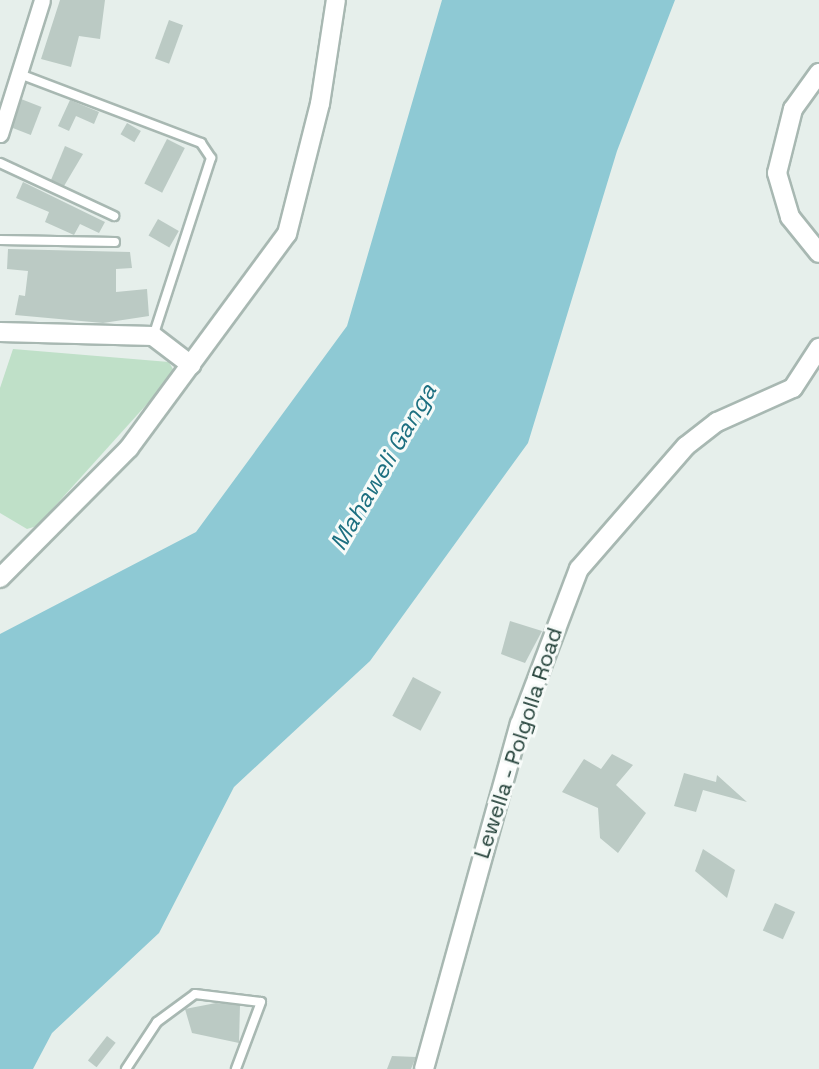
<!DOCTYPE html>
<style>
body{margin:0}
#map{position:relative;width:819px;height:1069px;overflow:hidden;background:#e6efeb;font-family:"Space Grotesk",sans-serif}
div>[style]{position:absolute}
.green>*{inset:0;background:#bfe0c8}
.water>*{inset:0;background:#8ec9d4}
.building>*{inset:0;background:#bbcac4;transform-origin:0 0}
.roads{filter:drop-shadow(2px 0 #a8b8b2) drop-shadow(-2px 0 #a8b8b2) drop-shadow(0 2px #a8b8b2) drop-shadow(0 -2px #a8b8b2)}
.lane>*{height:8px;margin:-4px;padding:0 4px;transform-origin:4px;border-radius:4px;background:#fff}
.street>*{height:15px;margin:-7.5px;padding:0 7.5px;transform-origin:7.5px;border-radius:7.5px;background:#fff}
.secondary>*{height:18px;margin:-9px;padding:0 9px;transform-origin:9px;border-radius:9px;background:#fff}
span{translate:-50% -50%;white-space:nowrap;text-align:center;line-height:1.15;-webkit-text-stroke:6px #f7fbf9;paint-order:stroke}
.street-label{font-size:22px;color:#24423a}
.water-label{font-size:24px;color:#1c6f80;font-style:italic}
</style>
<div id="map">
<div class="green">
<i style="clip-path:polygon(13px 349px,169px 362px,175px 373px,37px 526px,27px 529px,0 513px,0 388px)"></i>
</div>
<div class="water">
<i style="clip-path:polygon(442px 0,675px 0,617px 151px,528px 443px,370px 661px,234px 787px,159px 933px,52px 1033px,33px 1069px,0 1069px,0 634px,196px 532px,347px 326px)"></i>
</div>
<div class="building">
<i style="clip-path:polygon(60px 0,105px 0,100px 39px,79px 36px,71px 67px,41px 59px)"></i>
<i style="left:169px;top:20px;width:15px;height:41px;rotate:20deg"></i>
<i style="left:21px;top:99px;width:22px;height:30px;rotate:21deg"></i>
<i style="clip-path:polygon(70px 100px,99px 112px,94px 124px,76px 116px,69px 131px,58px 126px)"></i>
<i style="left:127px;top:123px;width:16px;height:13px;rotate:30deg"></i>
<i style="left:167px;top:139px;width:20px;height:50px;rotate:27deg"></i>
<i style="clip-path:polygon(65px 146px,83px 154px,64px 186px,51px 180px)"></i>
<i style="clip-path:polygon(23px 182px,105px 222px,99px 233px,80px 224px,74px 235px,45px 222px,49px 212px,16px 198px)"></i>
<i style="left:158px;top:219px;width:24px;height:19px;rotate:30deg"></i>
<i style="clip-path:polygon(8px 249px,130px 252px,132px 268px,116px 269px,116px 292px,147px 289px,149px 316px,103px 323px,15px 315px,19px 295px,25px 296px,28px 271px,7px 269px)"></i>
<i style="clip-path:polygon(510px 621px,542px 631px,525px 663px,501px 654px)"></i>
<i style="left:413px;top:677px;width:32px;height:44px;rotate:28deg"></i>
<i style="clip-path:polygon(612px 754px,633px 765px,616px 785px,646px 813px,618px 853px,600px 838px,598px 808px,562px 792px,584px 759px,601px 769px)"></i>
<i style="clip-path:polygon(684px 773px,716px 782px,717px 775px,747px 802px,703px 790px,696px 812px,674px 806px)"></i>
<i style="clip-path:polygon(703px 849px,735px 870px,727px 898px,695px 871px)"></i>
<i style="left:775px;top:903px;width:22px;height:30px;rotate:24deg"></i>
<i style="clip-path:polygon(216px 1003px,240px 1005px,239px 1043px,192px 1033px,185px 1009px)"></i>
<i style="left:107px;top:1036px;width:11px;height:31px;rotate:38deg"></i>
<i style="clip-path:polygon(392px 1056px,416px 1057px,411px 1069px,387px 1069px)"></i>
</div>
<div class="roads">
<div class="lane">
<i style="left:17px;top:73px;width:197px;rotate:20.8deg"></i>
<i style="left:201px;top:143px;width:18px;rotate:56deg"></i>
<i style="left:211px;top:158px;width:187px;rotate:108deg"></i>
<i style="left:0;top:163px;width:126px;rotate:24.9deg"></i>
<i style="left:0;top:240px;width:115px;rotate:1deg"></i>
<i style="left:126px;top:1069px;width:56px;rotate:-56.6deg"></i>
<i style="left:157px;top:1022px;width:47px;rotate:-36.4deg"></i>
<i style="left:195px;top:994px;width:66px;rotate:6.9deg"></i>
<i style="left:261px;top:1002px;width:72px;rotate:110.5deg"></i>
</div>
<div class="street">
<i style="left:0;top:134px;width:140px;rotate:-72.6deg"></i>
</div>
<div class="secondary">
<i style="left:819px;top:73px;width:44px;rotate:125.8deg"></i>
<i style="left:793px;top:109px;width:66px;rotate:104deg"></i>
<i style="left:777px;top:173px;width:46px;rotate:73.5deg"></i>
<i style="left:790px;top:217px;width:46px;rotate:51.1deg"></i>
<i style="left:0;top:332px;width:153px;rotate:1.5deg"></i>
<i style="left:153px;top:336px;width:48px;rotate:37.3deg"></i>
<i style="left:0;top:578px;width:183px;rotate:-45.2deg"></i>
<i style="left:129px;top:448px;width:266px;rotate:-53.6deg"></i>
<i style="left:287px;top:234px;width:134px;rotate:-75.8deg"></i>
<i style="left:320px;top:104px;width:105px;rotate:-81.3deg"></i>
<i style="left:424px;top:1069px;width:358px;rotate:-74.5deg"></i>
<i style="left:520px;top:724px;width:166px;rotate:-69.2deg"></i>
<i style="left:579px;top:569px;width:163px;rotate:-49deg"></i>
<i style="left:686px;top:446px;width:39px;rotate:-38deg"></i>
<i style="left:717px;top:422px;width:83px;rotate:-24.1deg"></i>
<i style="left:793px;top:388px;width:48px;rotate:-57deg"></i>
</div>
</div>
<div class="street-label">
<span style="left:518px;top:743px;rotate:-72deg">Lewella - Polgolla Road</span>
</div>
<div class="water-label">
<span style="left:383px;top:467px;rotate:-60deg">Mahaweli Ganga</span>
</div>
</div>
